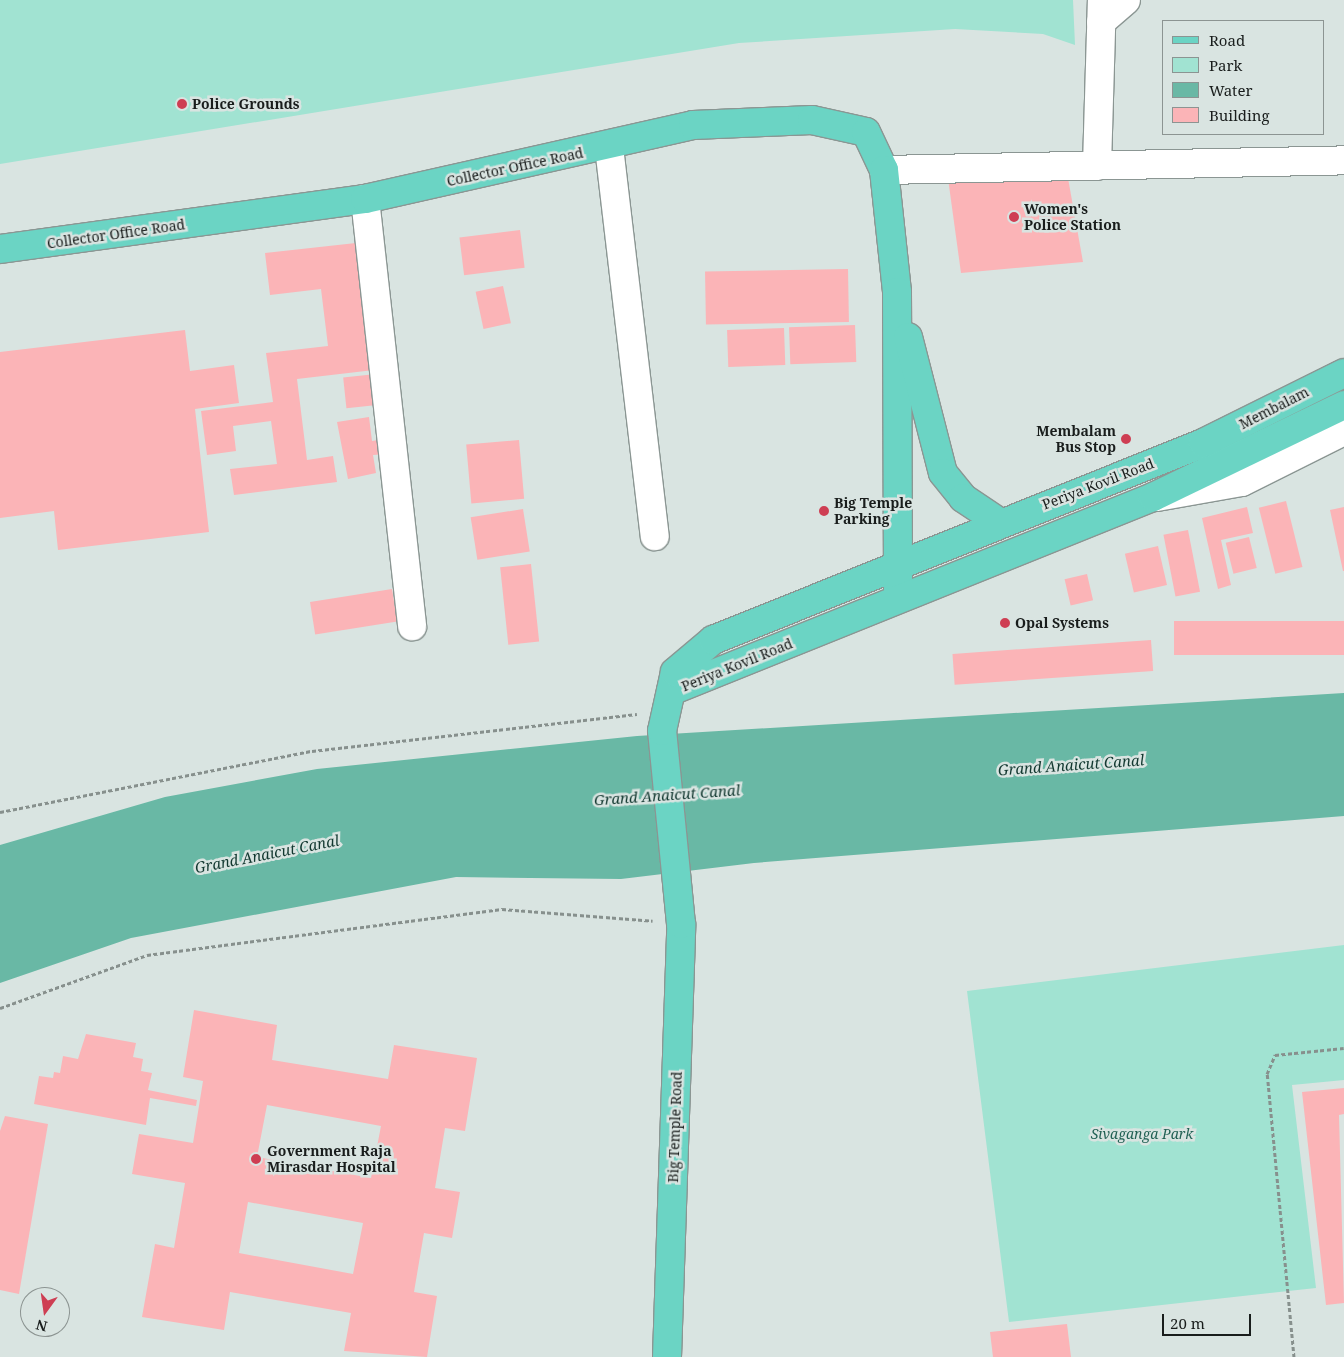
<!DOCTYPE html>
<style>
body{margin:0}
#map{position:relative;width:1344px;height:1357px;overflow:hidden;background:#d9e4e1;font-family:"Noto Serif",serif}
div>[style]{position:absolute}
.green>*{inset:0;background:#a1e3d2}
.water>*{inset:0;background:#69b8a5}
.building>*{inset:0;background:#fbb4b7;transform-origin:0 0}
.path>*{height:3px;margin-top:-1.5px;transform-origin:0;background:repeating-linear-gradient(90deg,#87908d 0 4px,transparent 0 6.5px)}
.roads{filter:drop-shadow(1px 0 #8b9693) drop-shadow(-1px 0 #8b9693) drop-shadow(0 1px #8b9693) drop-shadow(0 -1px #8b9693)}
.minor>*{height:28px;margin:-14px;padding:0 14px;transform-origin:14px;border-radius:14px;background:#fff}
.major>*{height:28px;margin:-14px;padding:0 14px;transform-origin:14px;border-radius:14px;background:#6bd4c4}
.dots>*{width:14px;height:14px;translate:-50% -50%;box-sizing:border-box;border:2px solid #d9e4e1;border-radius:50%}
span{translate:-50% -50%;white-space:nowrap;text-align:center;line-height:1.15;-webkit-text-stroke:5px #d9e4e1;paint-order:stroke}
.poi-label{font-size:14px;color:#191d1c;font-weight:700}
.left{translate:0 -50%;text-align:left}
.right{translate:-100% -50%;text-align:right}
.street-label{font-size:14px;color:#191d1c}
.park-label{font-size:14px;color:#216154;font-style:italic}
.water-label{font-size:15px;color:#123830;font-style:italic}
.legend{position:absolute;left:1162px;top:20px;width:162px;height:115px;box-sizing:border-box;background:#d9e4e1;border:1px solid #8c9492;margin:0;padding:6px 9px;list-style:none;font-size:15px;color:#191d1c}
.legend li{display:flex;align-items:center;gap:10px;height:25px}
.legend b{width:25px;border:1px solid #8c9492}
.north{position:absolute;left:20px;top:1287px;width:50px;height:50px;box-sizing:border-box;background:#d9e4e1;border:1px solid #8c9492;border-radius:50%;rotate:194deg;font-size:14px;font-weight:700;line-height:20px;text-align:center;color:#191d1c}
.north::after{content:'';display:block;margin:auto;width:18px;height:22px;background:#ce3e53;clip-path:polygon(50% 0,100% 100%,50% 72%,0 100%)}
.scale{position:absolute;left:1162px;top:1314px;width:89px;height:22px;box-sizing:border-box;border:2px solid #191d1c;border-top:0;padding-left:6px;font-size:15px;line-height:18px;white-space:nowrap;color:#191d1c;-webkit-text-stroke:4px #d9e4e1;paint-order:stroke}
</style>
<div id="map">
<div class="green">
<i style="clip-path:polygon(0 0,1073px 0,1075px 45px,1043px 34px,955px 29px,739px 43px,0 164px)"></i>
<i style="clip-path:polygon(1344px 945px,1344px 1080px,1292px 1085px,1316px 1288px,1009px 1322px,967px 991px)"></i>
</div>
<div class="water">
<i style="clip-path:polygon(1344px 693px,1344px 816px,754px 863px,621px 879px,456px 877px,131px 938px,0 983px,0 845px,165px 797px,317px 769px,637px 736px)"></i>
</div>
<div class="building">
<i style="clip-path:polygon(1066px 167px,1083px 262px,961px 273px,947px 171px)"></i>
<i style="left:520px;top:230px;width:38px;height:61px;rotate:83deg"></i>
<i style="clip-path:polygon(365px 242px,374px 370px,297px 379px,307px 460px,333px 456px,337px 482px,234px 495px,230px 469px,277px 464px,271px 421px,233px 426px,236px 451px,207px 455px,201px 411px,273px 402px,266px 353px,328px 346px,321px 289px,270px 295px,265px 253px)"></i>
<i style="left:848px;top:269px;width:53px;height:143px;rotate:89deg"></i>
<i style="left:503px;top:286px;width:38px;height:28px;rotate:78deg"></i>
<i style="left:855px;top:325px;width:37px;height:66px;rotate:88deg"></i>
<i style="left:784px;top:328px;width:37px;height:57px;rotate:88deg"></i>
<i style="clip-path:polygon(185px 330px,190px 371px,234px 365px,239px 403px,195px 409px,209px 532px,58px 550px,54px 511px,0 518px,0 352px)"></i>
<i style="left:376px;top:374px;width:31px;height:33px;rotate:84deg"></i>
<i style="clip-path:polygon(369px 417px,372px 441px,385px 439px,387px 454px,373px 455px,376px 473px,348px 479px,337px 422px)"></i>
<i style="left:519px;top:440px;width:59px;height:53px;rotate:85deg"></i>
<i style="left:1286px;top:501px;width:68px;height:28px;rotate:76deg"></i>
<i style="clip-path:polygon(1247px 507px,1253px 533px,1221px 540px,1231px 585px,1218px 589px,1202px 518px)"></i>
<i style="clip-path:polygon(1344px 507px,1344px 571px,1343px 571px,1330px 510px)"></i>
<i style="left:523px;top:509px;width:43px;height:53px;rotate:81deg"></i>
<i style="left:1188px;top:530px;width:63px;height:25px;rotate:79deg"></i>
<i style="left:1249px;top:537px;width:32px;height:24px;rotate:76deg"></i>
<i style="left:1158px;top:546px;width:40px;height:34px;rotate:77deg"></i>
<i style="left:531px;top:564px;width:78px;height:31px;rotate:84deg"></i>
<i style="left:1087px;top:574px;width:27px;height:23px;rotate:77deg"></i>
<i style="left:392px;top:589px;width:33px;height:83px;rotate:81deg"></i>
<i style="left:1344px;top:621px;width:34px;height:170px;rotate:90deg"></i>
<i style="left:1151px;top:640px;width:31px;height:199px;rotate:86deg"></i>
<i style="clip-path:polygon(evenodd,194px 1010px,277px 1025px,272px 1060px,388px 1079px,394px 1045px,477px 1058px,465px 1131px,445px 1128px,435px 1188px,460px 1192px,452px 1238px,424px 1233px,414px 1292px,437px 1296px,427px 1357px,344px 1351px,351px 1313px,230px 1292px,224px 1330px,142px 1317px,155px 1244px,174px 1248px,185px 1183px,132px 1174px,139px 1134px,193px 1143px,203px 1081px,183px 1077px,194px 1010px,267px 1105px,381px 1126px,371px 1178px,257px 1157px,267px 1105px,194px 1010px,248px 1202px,363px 1223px,353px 1274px,239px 1253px,248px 1202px)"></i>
<i style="clip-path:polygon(86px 1034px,136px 1043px,133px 1057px,143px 1059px,141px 1071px,152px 1073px,148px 1090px,197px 1100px,196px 1106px,150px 1098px,146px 1125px,34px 1104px,39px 1076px,53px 1078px,54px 1072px,60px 1073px,63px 1056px,78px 1059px)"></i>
<i style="clip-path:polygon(1344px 1088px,1344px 1114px,1339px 1115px,1344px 1303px,1326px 1305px,1302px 1092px)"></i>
<i style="clip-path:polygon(5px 1116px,48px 1124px,19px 1294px,0 1290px,0 1131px)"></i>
<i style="clip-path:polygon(1067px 1324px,1071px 1357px,993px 1357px,990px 1332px)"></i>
</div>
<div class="path">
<i style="left:0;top:812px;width:318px;rotate:-11.1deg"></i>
<i style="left:312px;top:751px;width:327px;rotate:-6.5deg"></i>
<i style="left:0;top:1008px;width:156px;rotate:-19.8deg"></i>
<i style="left:147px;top:955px;width:358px;rotate:-7.4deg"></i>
<i style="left:502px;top:909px;width:151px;rotate:4.5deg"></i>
<i style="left:1294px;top:1357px;width:284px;rotate:-95.4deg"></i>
<i style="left:1267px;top:1074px;width:21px;rotate:-67deg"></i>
<i style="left:1275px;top:1055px;width:69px;rotate:-5.8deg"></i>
</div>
<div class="roads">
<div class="minor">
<i style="left:1101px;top:22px;width:33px;rotate:-41deg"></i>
<i style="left:609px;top:147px;width:392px;rotate:83.3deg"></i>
<i style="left:1097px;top:166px;width:166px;rotate:-88.3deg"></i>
<i style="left:884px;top:170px;width:460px;rotate:-1.2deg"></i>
<i style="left:365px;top:199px;width:430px;rotate:83.7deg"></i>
<i style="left:1157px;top:497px;width:86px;rotate:-10deg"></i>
<i style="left:1242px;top:482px;width:114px;rotate:-26.6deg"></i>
</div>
<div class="major">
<i style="left:0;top:249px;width:368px;rotate:-7.8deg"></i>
<i style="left:365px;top:199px;width:336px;rotate:-12.7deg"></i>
<i style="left:693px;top:125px;width:119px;rotate:-2.4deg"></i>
<i style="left:812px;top:120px;width:55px;rotate:12.5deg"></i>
<i style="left:866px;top:132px;width:42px;rotate:64.7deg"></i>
<i style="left:884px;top:170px;width:123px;rotate:83.9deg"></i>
<i style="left:897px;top:292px;width:306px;rotate:89.8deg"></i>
<i style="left:908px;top:337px;width:140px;rotate:75.6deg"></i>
<i style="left:943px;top:473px;width:32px;rotate:51deg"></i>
<i style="left:963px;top:498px;width:43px;rotate:33.7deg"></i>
<i style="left:671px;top:691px;width:520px;rotate:-21.92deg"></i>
<i style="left:1153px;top:497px;width:212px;rotate:-25.7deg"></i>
<i style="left:667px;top:1357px;width:433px;rotate:-88.1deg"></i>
<i style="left:681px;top:924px;width:194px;rotate:-95.6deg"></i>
<i style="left:662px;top:731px;width:60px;rotate:-77.6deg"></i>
<i style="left:675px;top:672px;width:50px;rotate:-40.1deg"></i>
<i style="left:713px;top:640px;width:528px;rotate:-21.9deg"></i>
<i style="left:1203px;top:443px;width:157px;rotate:-26.4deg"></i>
</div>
</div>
<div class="dots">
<i style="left:182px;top:104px;background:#ce3e53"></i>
<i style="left:1014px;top:217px;background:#ce3e53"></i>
<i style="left:1126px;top:439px;background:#ce3e53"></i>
<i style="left:824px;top:511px;background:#ce3e53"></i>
<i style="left:1005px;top:623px;background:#ce3e53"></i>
<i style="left:256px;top:1159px;background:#ce3e53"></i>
</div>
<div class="poi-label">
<span class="left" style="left:192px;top:104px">Police Grounds</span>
<span class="left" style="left:1024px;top:217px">Women's<br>Police Station</span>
<span class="right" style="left:1116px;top:439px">Membalam<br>Bus Stop</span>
<span class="left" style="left:834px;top:511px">Big Temple<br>Parking</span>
<span class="left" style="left:1015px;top:623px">Opal Systems</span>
<span class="left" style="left:267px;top:1159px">Government Raja<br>Mirasdar Hospital</span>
</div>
<div class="street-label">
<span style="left:515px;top:167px;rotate:-12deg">Collector Office Road</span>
<span style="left:116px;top:234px;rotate:-8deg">Collector Office Road</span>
<span style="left:1274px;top:408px;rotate:-27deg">Membalam</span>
<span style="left:1098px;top:484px;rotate:-21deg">Periya Kovil Road</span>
<span style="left:737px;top:665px;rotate:-22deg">Periya Kovil Road</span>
<span style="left:675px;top:1127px;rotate:-88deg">Big Temple Road</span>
</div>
<div class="park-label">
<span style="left:1142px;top:1134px">Sivaganga Park</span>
</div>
<div class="water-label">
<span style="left:1071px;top:765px;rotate:-4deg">Grand Anaicut Canal</span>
<span style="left:667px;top:795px;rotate:-4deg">Grand Anaicut Canal</span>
<span style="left:267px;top:854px;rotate:-11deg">Grand Anaicut Canal</span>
</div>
<ul class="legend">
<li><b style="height:6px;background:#6bd4c4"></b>Road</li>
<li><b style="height:14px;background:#a1e3d2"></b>Park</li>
<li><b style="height:14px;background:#69b8a5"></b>Water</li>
<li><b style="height:14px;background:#fbb4b7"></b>Building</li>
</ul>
<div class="north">N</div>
<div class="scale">20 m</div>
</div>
